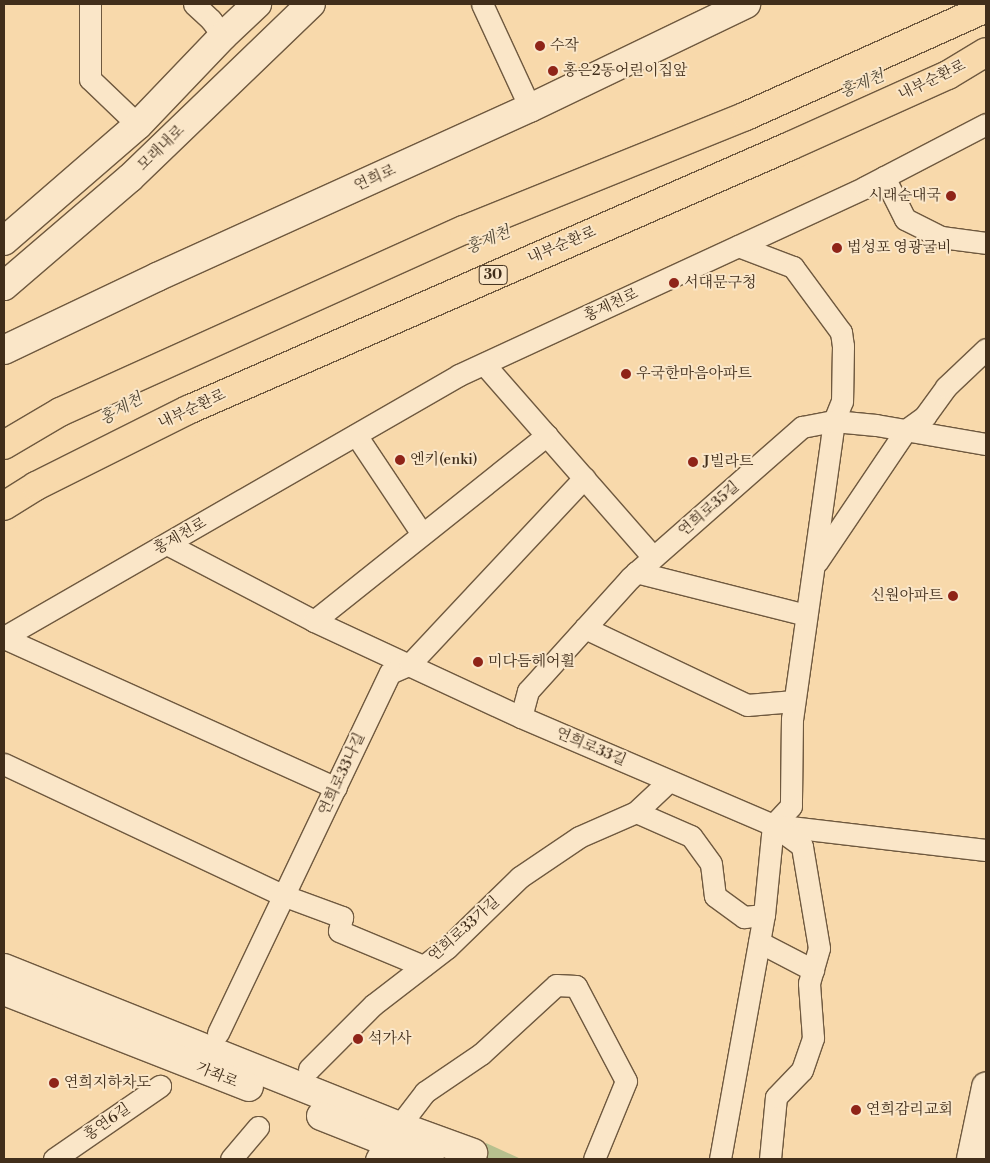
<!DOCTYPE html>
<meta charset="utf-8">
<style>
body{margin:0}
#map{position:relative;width:990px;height:1163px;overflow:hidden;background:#f8d9ab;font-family:"Libre Bodoni","Noto Serif KR",serif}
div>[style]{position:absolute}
.green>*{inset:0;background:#b7c08e}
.pier>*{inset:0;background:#f8d9ab}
.roads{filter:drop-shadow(1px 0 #6f593f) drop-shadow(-1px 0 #6f593f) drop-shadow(0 1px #6f593f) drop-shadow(0 -1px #6f593f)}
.street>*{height:21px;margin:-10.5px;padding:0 10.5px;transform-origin:10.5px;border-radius:10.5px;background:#fae6c8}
.secondary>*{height:28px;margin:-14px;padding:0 14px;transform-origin:14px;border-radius:14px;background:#fae6c8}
.highway>*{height:28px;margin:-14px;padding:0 14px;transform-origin:14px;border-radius:14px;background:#f8d9ab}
.dots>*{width:14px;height:14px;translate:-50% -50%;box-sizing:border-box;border:2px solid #fae6c8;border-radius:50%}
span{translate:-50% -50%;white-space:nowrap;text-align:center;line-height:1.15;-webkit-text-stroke:4px #fae6c8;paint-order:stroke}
.shield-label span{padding:1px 4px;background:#fae6c8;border:1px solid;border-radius:4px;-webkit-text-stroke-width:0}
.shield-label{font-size:14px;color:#412e1b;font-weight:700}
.poi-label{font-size:15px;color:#412e1b}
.left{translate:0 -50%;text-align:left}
.right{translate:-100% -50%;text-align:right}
.street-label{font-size:15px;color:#412e1b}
.water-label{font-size:16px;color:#534a38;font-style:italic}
.frame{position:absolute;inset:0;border:5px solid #412e1b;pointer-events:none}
</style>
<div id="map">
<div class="green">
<i style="clip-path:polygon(486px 1143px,521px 1159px,479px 1159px)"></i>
</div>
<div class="pier">
<i style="clip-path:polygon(956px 4px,986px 4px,986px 75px,845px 148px,312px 379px,61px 500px,4px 534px,4px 434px,73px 396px,244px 310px,921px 21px)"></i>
</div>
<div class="roads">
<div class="street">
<i style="left:90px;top:4px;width:75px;rotate:90deg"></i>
<i style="left:90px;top:79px;width:66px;rotate:43.8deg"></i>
<i style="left:194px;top:4px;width:23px;rotate:43deg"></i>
<i style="left:211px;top:20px;width:20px;rotate:53deg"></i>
<i style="left:482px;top:4px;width:115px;rotate:65.2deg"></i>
<i style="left:884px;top:177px;width:47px;rotate:63.4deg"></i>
<i style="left:905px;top:219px;width:40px;rotate:26.6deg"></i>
<i style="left:941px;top:237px;width:45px;rotate:7.6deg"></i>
<i style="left:738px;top:246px;width:59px;rotate:20.9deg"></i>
<i style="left:793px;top:267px;width:81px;rotate:53.6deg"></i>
<i style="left:841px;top:332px;width:14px;rotate:82deg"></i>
<i style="left:843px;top:346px;width:55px;rotate:91deg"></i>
<i style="left:842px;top:401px;width:22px;rotate:112deg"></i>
<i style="left:834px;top:421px;width:300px;rotate:98deg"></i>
<i style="left:792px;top:718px;width:88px;rotate:90.7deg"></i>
<i style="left:791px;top:806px;width:26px;rotate:133deg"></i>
<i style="left:484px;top:364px;width:257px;rotate:48.8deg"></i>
<i style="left:356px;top:435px;width:119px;rotate:56.3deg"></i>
<i style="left:167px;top:544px;width:166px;rotate:27.6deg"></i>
<i style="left:314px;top:621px;width:228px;rotate:24.9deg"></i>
<i style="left:521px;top:717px;width:274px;rotate:23.2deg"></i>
<i style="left:773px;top:825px;width:214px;rotate:6.7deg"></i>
<i style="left:817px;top:562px;width:159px;rotate:-56deg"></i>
<i style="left:906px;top:430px;width:24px;rotate:-36deg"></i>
<i style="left:925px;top:416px;width:36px;rotate:-54deg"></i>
<i style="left:946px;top:387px;width:55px;rotate:-43.5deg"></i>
<i style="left:636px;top:572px;width:175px;rotate:14.2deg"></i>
<i style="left:314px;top:621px;width:298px;rotate:-38.6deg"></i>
<i style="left:585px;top:628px;width:179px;rotate:25.4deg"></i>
<i style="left:747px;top:705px;width:47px;rotate:-4.9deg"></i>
<i style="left:4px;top:637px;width:525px;rotate:-29.93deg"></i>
<i style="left:459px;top:375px;width:447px;rotate:-24.8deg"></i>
<i style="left:865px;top:187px;width:136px;rotate:-27.5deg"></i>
<i style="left:4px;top:638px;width:364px;rotate:24.3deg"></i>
<i style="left:521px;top:717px;width:27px;rotate:-75deg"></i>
<i style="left:528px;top:691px;width:152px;rotate:-47.9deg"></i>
<i style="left:630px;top:578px;width:229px;rotate:-41.3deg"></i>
<i style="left:802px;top:427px;width:33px;rotate:-11deg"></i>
<i style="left:834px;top:421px;width:42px;rotate:5.4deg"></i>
<i style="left:876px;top:425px;width:112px;rotate:9.8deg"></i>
<i style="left:4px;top:764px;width:310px;rotate:25.2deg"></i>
<i style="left:285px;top:896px;width:61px;rotate:20.2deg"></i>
<i style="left:342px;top:917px;width:14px;rotate:102deg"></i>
<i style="left:339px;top:931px;width:91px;rotate:22.6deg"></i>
<i style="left:636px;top:812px;width:60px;rotate:23.6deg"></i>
<i style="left:691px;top:836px;width:34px;rotate:54deg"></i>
<i style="left:711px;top:864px;width:32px;rotate:83deg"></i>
<i style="left:715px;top:896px;width:36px;rotate:36deg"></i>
<i style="left:744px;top:917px;width:20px;rotate:-6deg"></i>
<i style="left:759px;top:942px;width:61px;rotate:27.4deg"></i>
<i style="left:218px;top:1033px;width:399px;rotate:-64.5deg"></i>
<i style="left:390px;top:673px;width:22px;rotate:-24deg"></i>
<i style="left:410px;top:664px;width:255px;rotate:-46.9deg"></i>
<i style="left:309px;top:1069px;width:91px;rotate:-45deg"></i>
<i style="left:373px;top:1005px;width:93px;rotate:-37.6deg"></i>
<i style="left:447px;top:948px;width:102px;rotate:-44.2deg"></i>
<i style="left:520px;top:877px;width:71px;rotate:-34.1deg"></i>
<i style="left:579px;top:837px;width:62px;rotate:-23.7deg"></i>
<i style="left:636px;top:812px;width:45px;rotate:-43.2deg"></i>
<i style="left:399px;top:1126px;width:43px;rotate:-52.6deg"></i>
<i style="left:425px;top:1092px;width:68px;rotate:-34.2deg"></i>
<i style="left:481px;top:1054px;width:102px;rotate:-42.6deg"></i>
<i style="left:556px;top:985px;width:20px;rotate:3deg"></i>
<i style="left:576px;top:986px;width:107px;rotate:62.2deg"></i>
<i style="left:626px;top:1081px;width:84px;rotate:112.3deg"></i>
<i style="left:54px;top:1159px;width:129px;rotate:-34.6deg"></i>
<i style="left:231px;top:1159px;width:42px;rotate:-49.8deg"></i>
<i style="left:376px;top:1159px;width:21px;rotate:-61deg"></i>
<i style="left:720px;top:1159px;width:248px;rotate:-79.8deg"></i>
<i style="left:764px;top:915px;width:90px;rotate:-84.3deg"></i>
<i style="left:770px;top:1159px;width:62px;rotate:-84.5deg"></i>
<i style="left:776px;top:1097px;width:37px;rotate:-46deg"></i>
<i style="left:802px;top:1070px;width:34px;rotate:-71deg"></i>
<i style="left:813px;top:1038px;width:55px;rotate:-94.2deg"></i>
<i style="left:809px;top:983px;width:36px;rotate:-74deg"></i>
<i style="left:819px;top:948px;width:103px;rotate:-99.5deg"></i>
<i style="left:802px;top:846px;width:32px;rotate:-144deg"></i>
</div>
<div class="secondary">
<i style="left:4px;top:241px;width:177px;rotate:-40.9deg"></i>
<i style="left:138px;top:125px;width:123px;rotate:-46.3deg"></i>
<i style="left:223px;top:36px;width:47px;rotate:-43.3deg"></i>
<i style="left:4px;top:286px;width:166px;rotate:-40.6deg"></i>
<i style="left:130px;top:178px;width:251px;rotate:-43.9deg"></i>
<i style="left:4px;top:350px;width:170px;rotate:-25.5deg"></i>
<i style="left:157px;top:277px;width:409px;rotate:-24.4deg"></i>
<i style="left:530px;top:108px;width:240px;rotate:-25.7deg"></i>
<i style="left:4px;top:968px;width:425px;rotate:21.8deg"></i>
<i style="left:399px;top:1126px;width:79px;rotate:20deg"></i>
<i style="left:4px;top:991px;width:263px;rotate:21.4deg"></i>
<i style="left:321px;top:1116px;width:117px;rotate:21.5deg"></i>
<i style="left:971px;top:1159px;width:74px;rotate:-78.2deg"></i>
</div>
<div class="highway">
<i style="left:4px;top:445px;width:65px;rotate:-30.5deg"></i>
<i style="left:60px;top:412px;width:443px;rotate:-24.3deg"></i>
<i style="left:464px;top:230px;width:304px;rotate:-22deg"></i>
<i style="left:746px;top:116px;width:263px;rotate:-24.2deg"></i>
<i style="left:4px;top:506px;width:38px;rotate:-32deg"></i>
<i style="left:36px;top:486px;width:170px;rotate:-26.6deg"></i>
<i style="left:188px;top:410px;width:657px;rotate:-23.68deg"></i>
<i style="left:790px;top:146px;width:173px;rotate:-24.2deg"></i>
<i style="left:948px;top:75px;width:44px;rotate:-31.2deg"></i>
</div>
</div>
<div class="dots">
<i style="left:540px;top:46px;background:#8f2418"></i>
<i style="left:553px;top:71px;background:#8f2418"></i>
<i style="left:951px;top:196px;background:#8f2418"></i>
<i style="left:837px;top:248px;background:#8f2418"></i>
<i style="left:674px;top:283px;background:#8f2418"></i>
<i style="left:626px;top:374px;background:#8f2418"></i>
<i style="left:400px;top:460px;background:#8f2418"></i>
<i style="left:693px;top:462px;background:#8f2418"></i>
<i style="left:953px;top:596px;background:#8f2418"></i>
<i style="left:478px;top:662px;background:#8f2418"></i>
<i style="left:358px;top:1039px;background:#8f2418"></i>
<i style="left:54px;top:1083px;background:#8f2418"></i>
<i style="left:856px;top:1110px;background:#8f2418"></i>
</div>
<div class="shield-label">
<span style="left:493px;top:275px">30</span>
</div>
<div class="poi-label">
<span class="left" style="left:550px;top:46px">수작</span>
<span class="left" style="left:563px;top:71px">홍은2동어린이집앞</span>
<span class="right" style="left:941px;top:196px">시래순대국</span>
<span class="left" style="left:847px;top:248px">법성포 영광굴비</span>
<span class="left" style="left:684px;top:283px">서대문구청</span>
<span class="left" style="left:636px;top:374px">우국한마음아파트</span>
<span class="left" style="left:410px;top:460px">엔키(enki)</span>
<span class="left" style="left:703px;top:462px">J빌라트</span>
<span class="right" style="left:943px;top:596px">신원아파트</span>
<span class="left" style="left:488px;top:662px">미다듬헤어휠</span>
<span class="left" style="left:368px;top:1039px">석가사</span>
<span class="left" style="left:64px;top:1083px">연희지하차도</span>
<span class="left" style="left:866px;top:1110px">연희감리교회</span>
</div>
<div class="street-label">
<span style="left:932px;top:80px;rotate:-26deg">내부순환로</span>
<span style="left:161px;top:148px;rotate:-44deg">모래내로</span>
<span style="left:375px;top:178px;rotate:-24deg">연희로</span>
<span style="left:562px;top:245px;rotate:-23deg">내부순환로</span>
<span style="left:611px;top:305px;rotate:-25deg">홍제천로</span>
<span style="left:192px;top:409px;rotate:-25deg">내부순환로</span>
<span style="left:709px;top:509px;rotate:-41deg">연희로35길</span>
<span style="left:180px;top:536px;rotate:-30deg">홍제천로</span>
<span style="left:591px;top:747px;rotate:23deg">연희로33길</span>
<span style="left:342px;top:774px;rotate:-65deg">연희로33나길</span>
<span style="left:464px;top:929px;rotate:-42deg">연희로33가길</span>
<span style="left:217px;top:1075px;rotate:22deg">가좌로</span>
<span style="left:107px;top:1122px;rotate:-35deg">홍연6길</span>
</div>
<div class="water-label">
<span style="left:862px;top:84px;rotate:-23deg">홍제천</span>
<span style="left:488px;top:240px;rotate:-23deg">홍제천</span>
<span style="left:121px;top:409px;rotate:-30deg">홍제천</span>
</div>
<div class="frame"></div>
</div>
